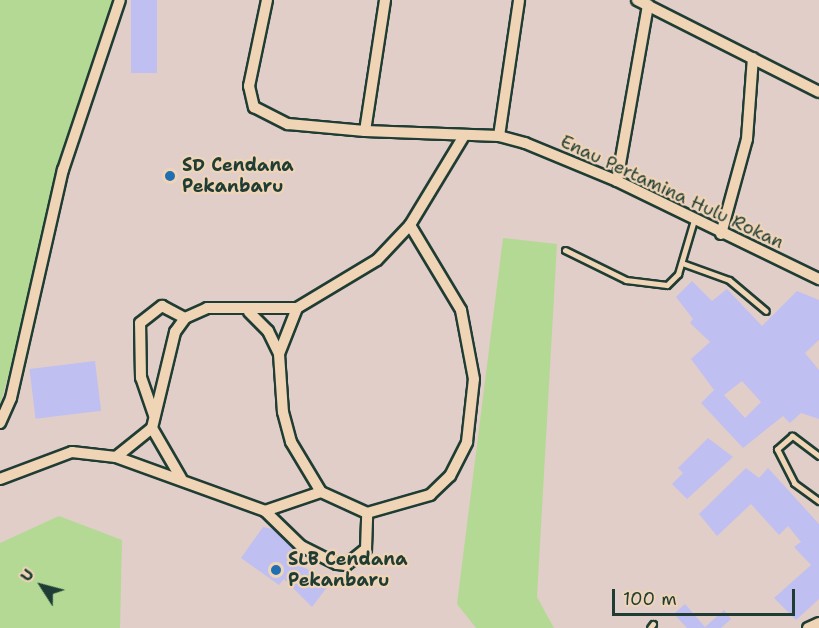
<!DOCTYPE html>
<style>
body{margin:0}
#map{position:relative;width:819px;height:628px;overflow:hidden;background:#efd4b6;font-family:"Shantell Sans",sans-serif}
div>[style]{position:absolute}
.built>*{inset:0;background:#e1cec8;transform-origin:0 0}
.green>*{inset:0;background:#b4d995}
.building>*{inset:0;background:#c0bff1;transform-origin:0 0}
.roads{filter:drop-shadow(2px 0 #1f3d34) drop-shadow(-2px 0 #1f3d34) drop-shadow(0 2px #1f3d34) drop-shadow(0 -2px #1f3d34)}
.service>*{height:5px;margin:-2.5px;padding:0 2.5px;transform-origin:2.5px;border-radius:2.5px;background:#efd4b6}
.minor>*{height:10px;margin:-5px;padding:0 5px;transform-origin:5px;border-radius:5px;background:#efd4b6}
.dots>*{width:16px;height:16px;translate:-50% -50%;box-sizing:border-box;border:3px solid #efd4b6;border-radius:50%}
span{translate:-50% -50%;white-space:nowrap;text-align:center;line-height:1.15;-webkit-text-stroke:4.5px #efd4b6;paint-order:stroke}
.poi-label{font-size:18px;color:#1f3d34;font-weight:700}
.left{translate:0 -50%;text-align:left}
.street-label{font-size:18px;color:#1f3d34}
.north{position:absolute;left:12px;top:556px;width:60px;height:60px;-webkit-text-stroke:4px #efd4b6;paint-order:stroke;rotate:306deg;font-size:16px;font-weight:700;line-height:24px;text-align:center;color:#1f3d34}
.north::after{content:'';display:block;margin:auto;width:21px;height:27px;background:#1f3d34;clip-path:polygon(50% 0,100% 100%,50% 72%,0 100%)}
.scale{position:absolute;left:612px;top:589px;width:183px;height:27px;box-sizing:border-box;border:3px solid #1f3d34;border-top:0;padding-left:8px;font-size:18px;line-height:21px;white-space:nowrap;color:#1f3d34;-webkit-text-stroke:4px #efd4b6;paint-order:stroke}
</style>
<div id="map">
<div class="built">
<i style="left:0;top:0;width:819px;height:628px"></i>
</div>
<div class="green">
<i style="clip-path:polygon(0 0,115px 0,0 405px)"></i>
<i style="clip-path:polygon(503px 238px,557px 244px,537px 597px,554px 628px,476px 628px,457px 604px)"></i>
<i style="clip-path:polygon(59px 516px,122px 540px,120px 628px,0 628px,0 543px)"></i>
</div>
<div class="building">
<i style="left:131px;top:0;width:26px;height:73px"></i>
<i style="clip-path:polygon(evenodd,692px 281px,712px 301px,727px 289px,762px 326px,797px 291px,819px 300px,819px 340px,805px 353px,819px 370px,819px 419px,801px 413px,790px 423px,783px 416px,743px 448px,701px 403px,714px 390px,691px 359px,710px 342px,690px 323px,693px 319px,676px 297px,692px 281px,742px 381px,761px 402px,745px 418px,724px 395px,742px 381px)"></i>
<i style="left:95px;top:361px;width:50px;height:66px;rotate:83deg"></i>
<i style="clip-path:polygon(708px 438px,733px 457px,687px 499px,672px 484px,683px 473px,678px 468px)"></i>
<i style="clip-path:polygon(746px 468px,759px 478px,768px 468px,819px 524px,819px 599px,796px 620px,774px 598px,811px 565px,794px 547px,801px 542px,788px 526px,779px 535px,751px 504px,717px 536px,699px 514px)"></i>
<i style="clip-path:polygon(263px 527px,273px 529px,300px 554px,294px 562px,331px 582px,312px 607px,284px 579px,279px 585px,241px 558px)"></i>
<i style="clip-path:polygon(685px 604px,705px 627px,724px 610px,731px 619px,721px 628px,687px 628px,674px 614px)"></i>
</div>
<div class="roads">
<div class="service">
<i style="left:565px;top:250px;width:68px;rotate:26.2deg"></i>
<i style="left:626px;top:280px;width:41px;rotate:7deg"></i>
<i style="left:667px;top:285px;width:16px;rotate:-45deg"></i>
<i style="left:678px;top:274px;width:56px;rotate:-73.5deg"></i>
<i style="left:682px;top:263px;width:50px;rotate:19.9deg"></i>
<i style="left:729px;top:280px;width:48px;rotate:40deg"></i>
<i style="left:819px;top:456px;width:34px;rotate:-143deg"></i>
<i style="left:792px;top:436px;width:20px;rotate:139deg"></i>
<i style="left:777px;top:449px;width:38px;rotate:63deg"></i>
<i style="left:794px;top:483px;width:31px;rotate:36deg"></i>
<i style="left:650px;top:628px;width:5px;rotate:-53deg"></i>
</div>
<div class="minor">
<i style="left:267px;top:0;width:88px;rotate:101.8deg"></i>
<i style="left:249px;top:86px;width:22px;rotate:77deg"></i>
<i style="left:254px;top:107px;width:38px;rotate:27deg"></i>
<i style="left:288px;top:124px;width:77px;rotate:5.2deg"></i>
<i style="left:365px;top:131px;width:133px;rotate:-81.3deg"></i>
<i style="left:637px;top:0;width:204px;rotate:26.8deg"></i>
<i style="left:365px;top:131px;width:134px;rotate:2.1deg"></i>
<i style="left:499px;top:136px;width:27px;rotate:15deg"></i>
<i style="left:525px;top:143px;width:100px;rotate:22.4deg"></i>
<i style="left:617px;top:181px;width:225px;rotate:25.9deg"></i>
<i style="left:499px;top:136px;width:137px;rotate:-81.6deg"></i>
<i style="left:617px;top:181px;width:179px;rotate:-80deg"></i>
<i style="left:721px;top:234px;width:98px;rotate:-74.7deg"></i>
<i style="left:747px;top:139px;width:81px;rotate:-85.8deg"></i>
<i style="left:249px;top:312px;width:27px;rotate:45deg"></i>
<i style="left:268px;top:331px;width:25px;rotate:64deg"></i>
<i style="left:279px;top:354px;width:58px;rotate:86.1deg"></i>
<i style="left:283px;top:412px;width:31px;rotate:75deg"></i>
<i style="left:291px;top:442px;width:58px;rotate:59deg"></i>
<i style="left:321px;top:492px;width:51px;rotate:24.5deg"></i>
<i style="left:367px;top:513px;width:66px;rotate:-15.9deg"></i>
<i style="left:430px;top:495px;width:28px;rotate:-44deg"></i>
<i style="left:450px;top:476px;width:38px;rotate:-63deg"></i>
<i style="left:467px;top:442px;width:63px;rotate:-83.7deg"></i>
<i style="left:474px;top:379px;width:70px;rotate:-100.7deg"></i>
<i style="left:461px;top:310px;width:99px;rotate:-121deg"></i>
<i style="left:279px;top:354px;width:49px;rotate:-68.6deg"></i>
<i style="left:154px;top:415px;width:39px;rotate:-109deg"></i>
<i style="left:141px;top:378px;width:55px;rotate:-91deg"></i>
<i style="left:140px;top:323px;width:28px;rotate:-38deg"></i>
<i style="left:162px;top:306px;width:26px;rotate:28deg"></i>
<i style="left:0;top:423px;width:27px;rotate:-66deg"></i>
<i style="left:11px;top:398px;width:234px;rotate:-77.2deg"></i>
<i style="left:63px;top:170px;width:179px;rotate:-71.5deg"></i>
<i style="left:152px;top:428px;width:58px;rotate:59.9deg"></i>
<i style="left:116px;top:457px;width:158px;rotate:19.9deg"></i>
<i style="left:265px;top:511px;width:50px;rotate:44.2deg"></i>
<i style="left:301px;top:546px;width:40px;rotate:26.6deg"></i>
<i style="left:337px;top:564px;width:9px;rotate:6deg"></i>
<i style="left:346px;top:565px;width:26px;rotate:-39deg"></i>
<i style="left:366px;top:549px;width:36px;rotate:-88deg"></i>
<i style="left:0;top:479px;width:77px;rotate:-20.6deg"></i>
<i style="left:72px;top:452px;width:44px;rotate:6.5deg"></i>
<i style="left:116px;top:457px;width:46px;rotate:-38.9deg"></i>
<i style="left:152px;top:428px;width:99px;rotate:-76.5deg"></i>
<i style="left:175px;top:332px;width:17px;rotate:-54deg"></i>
<i style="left:185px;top:318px;width:24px;rotate:-24deg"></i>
<i style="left:207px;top:308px;width:90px"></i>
<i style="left:297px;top:308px;width:93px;rotate:-31deg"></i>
<i style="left:377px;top:260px;width:48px;rotate:-46.7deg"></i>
<i style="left:410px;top:225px;width:104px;rotate:-58.8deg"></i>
<i style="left:265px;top:511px;width:59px;rotate:-18.7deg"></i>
<i style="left:808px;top:628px;width:12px;rotate:-24deg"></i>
</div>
</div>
<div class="dots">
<i style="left:170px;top:176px;background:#1f6fb2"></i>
<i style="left:276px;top:570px;background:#1f6fb2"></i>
</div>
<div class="poi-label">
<span class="left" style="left:182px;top:176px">SD Cendana<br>Pekanbaru</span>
<span class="left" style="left:288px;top:570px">SLB Cendana<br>Pekanbaru</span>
</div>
<div class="street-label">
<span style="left:672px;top:192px;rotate:25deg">Enau Pertamina Hulu Rokan</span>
</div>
<div class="north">U</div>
<div class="scale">100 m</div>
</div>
